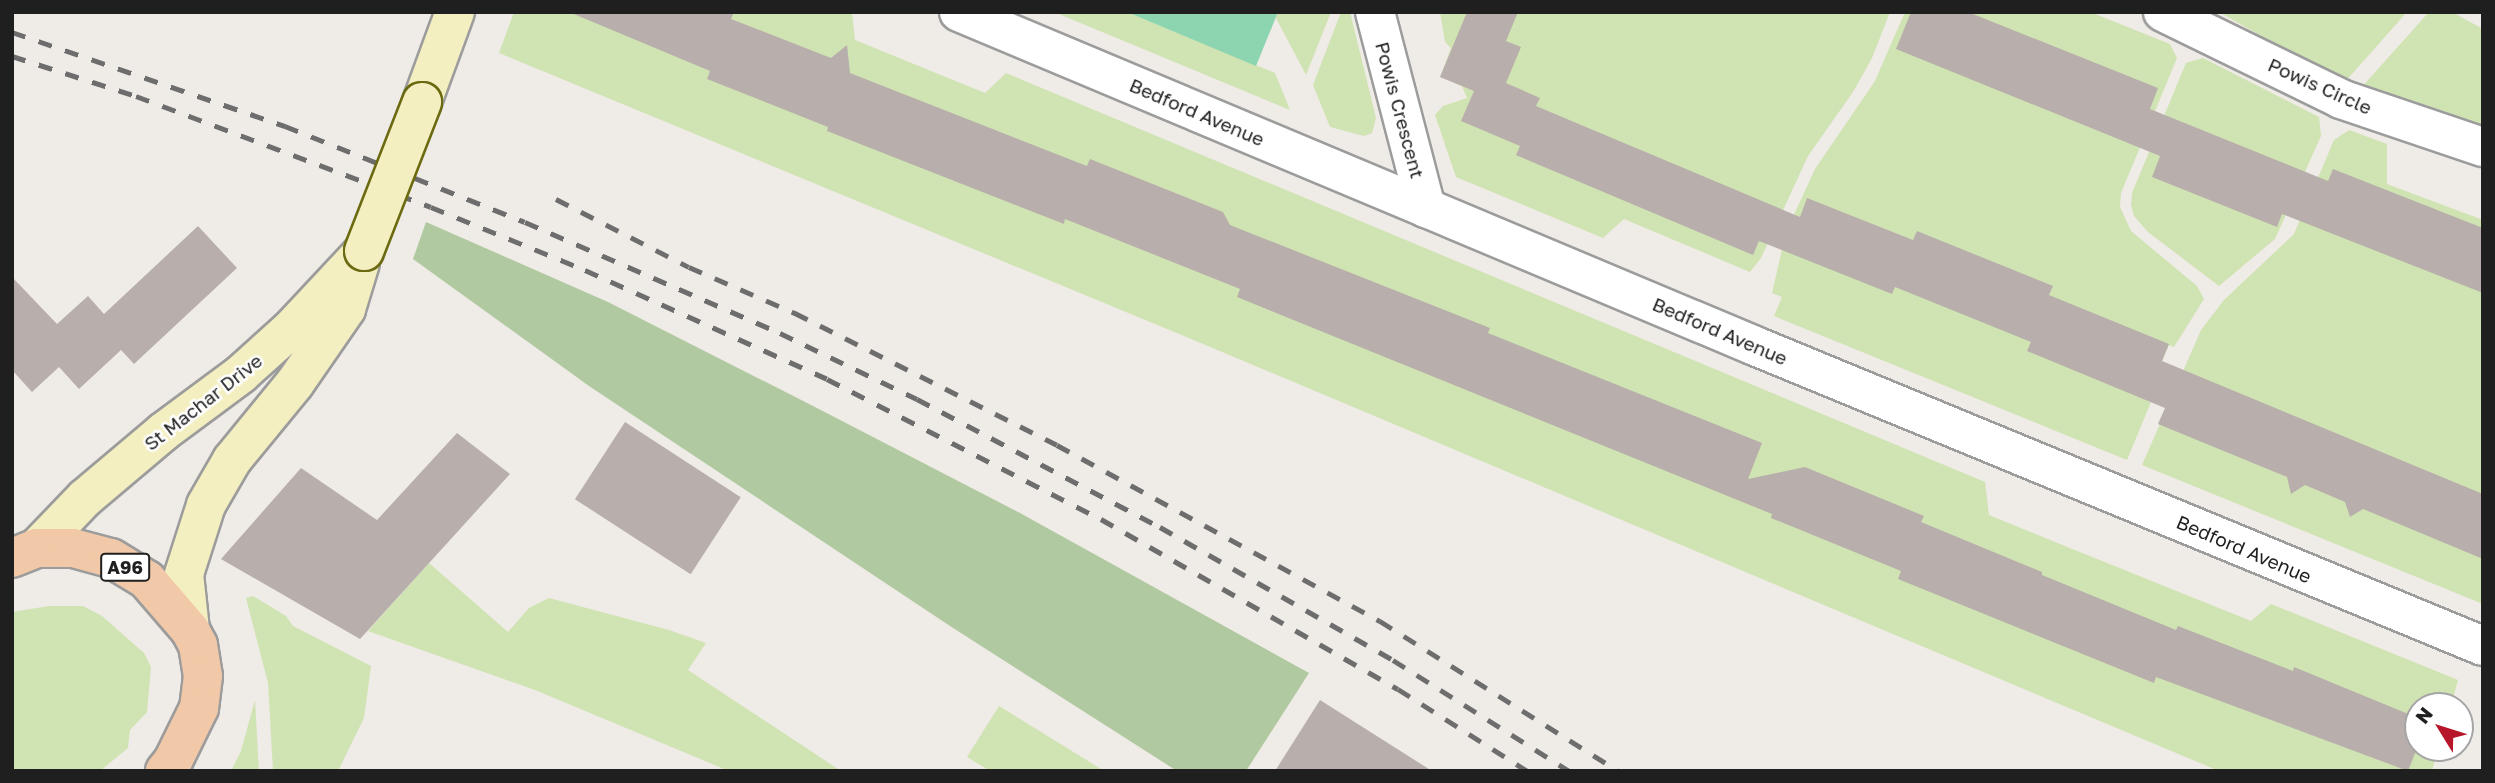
<!DOCTYPE html>
<style>
body{margin:0}
#map{position:relative;width:2495px;height:783px;overflow:hidden;background:#efebe6;font-family:"Golos Text",sans-serif}
div>[style]{position:absolute}
.grass>*{inset:0;background:#d0e3b2}
.forest>*{inset:0;background:#b1c9a0}
.pitch>*{inset:0;background:#8dd5b0}
.building>*{inset:0;background:#b8afac;transform-origin:0 0}
.roads{filter:drop-shadow(2px 0 #9c9c9c) drop-shadow(-2px 0 #9c9c9c) drop-shadow(0 2px #9c9c9c) drop-shadow(0 -2px #9c9c9c)}
.minor>*{height:38px;margin:-19px;padding:0 19px;transform-origin:19px;border-radius:19px;background:#fff}
.secondary>*{height:38px;margin:-19px;padding:0 19px;transform-origin:19px;border-radius:19px;background:#f3efc0}
.primary>*{height:38px;margin:-19px;padding:0 19px;transform-origin:19px;border-radius:19px;background:#f2c9a8}
.rail>*{height:5px;margin-top:-2.5px;transform-origin:0;background:repeating-linear-gradient(90deg,#6d6d6d 0 14px,transparent 0 28px)}
.bridges{filter:drop-shadow(2px 0 #6b6a11) drop-shadow(-2px 0 #6b6a11) drop-shadow(0 2px #6b6a11) drop-shadow(0 -2px #6b6a11)}
.secondary-bridge>*{height:38px;margin:-19px;padding:0 19px;transform-origin:19px;border-radius:19px;background:#f3efc0}
span{translate:-50% -50%;white-space:nowrap;text-align:center;line-height:1.15;-webkit-text-stroke:5px #fff;paint-order:stroke}
.shield-label span{padding:2px 5px;background:#fff;border:2px solid;border-radius:5px;-webkit-text-stroke-width:0}
.shield-label{font-size:18px;color:#1f1f1f;font-weight:700}
.street-label{font-size:19px;color:#1f1f1f}
.frame{position:absolute;inset:0;border:14px solid #1f1f1f;pointer-events:none}
.north{position:absolute;left:2404px;top:692px;width:70px;height:70px;box-sizing:border-box;background:#fff;border:2px solid #a5a5a5;border-radius:50%;rotate:308deg;font-size:19px;font-weight:700;line-height:28px;text-align:center;color:#1f1f1f}
.north::after{content:'';display:block;margin:auto;width:24px;height:32px;background:#b7162a;clip-path:polygon(50% 0,100% 100%,50% 72%,0 100%)}
</style>
<div id="map">
<div class="grass">
<i style="clip-path:polygon(514px 12px,852px 12px,855px 40px,985px 93px,1006px 73px,1985px 482px,1989px 515px,2055px 542px,2251px 621px,2271px 604px,2458px 680px,2451px 706px,2418px 706px,2418px 748px,2438px 748px,2432px 771px,2219px 771px,1196px 341px,499px 53px)"></i>
<i style="clip-path:polygon(1054px 12px,1127px 12px,1275px 73px,1290px 110px)"></i>
<i style="clip-path:polygon(1278px 12px,1331px 12px,1306px 75px,1276px 18px)"></i>
<i style="clip-path:polygon(1341px 12px,1350px 12px,1376px 118px,1372px 133px,1364px 136px,1330px 127px,1313px 85px)"></i>
<i style="clip-path:polygon(1440px 12px,1890px 12px,1872px 58px,1853px 92px,1808px 156px,1761px 258px,1750px 272px,1624px 219px,1603px 238px,1456px 177px,1435px 115px,1443px 106px,1467px 98px,1462px 86px,1440px 77px,1451px 48px,1445px 42px)"></i>
<i style="clip-path:polygon(1905px 12px,2090px 12px,2170px 44px,2177px 58px,2121px 193px,2120px 207px,2131px 231px,2197px 286px,2204px 299px,2174px 347px,2169px 345px,2146px 400px,2151px 402px,2127px 460px,1774px 316px,1782px 297px,1772px 293px,1786px 232px,1815px 169px,1875px 81px)"></i>
<i style="clip-path:polygon(2219px 12px,2407px 12px,2344px 83px)"></i>
<i style="clip-path:polygon(2429px 12px,2452px 12px,2483px 29px,2483px 128px,2360px 89px)"></i>
<i style="clip-path:polygon(2203px 58px,2319px 117px,2321px 136px,2275px 239px,2219px 286px,2148px 232px,2134px 216px,2131px 205px,2132px 193px,2186px 63px)"></i>
<i style="clip-path:polygon(2349px 130px,2387px 144px,2387px 184px,2483px 220px,2483px 604px,2142px 465px,2201px 330px,2224px 300px,2294px 234px,2334px 140px)"></i>
<i style="clip-path:polygon(429px 563px,508px 632px,529px 608px,549px 598px,669px 630px,706px 643px,688px 670px,841px 771px,729px 771px,535px 690px,368px 631px)"></i>
<i style="clip-path:polygon(253px 596px,286px 616px,293px 626px,371px 666px,364px 718px,338px 771px,273px 771px,268px 683px,246px 598px)"></i>
<i style="clip-path:polygon(49px 606px,83px 606px,102px 616px,144px 653px,151px 667px,147px 712px,130px 730px,128px 748px,100px 771px,12px 771px,12px 612px)"></i>
<i style="clip-path:polygon(255px 700px,259px 771px,231px 771px,241px 751px)"></i>
<i style="clip-path:polygon(999px 706px,1101px 769px,1101px 771px,990px 771px,967px 757px)"></i>
</div>
<div class="forest">
<i style="clip-path:polygon(426px 222px,608px 302px,815px 407px,1020px 513px,1309px 673px,1246px 771px,1177px 771px,950px 626px,589px 386px,413px 259px)"></i>
</div>
<div class="pitch">
<i style="clip-path:polygon(1127px 12px,1278px 12px,1256px 66px)"></i>
</div>
<div class="building">
<i style="clip-path:polygon(569px 12px,734px 12px,731px 19px,831px 58px,847px 45px,850px 73px,1087px 166px,1090px 159px,1223px 212px,1230px 225px,1490px 328px,1488px 333px,1762px 443px,1748px 479px,1805px 467px,1924px 516px,1921px 522px,2042px 572px,2042px 575px,2176px 630px,2178px 626px,2293px 671px,2294px 667px,2418px 718px,2418px 746px,2408px 771px,2156px 677px,2154px 683px,1898px 579px,1901px 571px,1771px 518px,1772px 514px,1237px 297px,1240px 289px,1065px 219px,1064px 224px,827px 131px,828px 127px,707px 79px,710px 71px)"></i>
<i style="clip-path:polygon(1467px 12px,1518px 12px,1506px 41px,1521px 47px,1506px 83px,1540px 98px,1536px 106px,1800px 217px,1807px 198px,1913px 240px,1917px 231px,2053px 286px,2049px 295px,2169px 344px,2162px 361px,2483px 494px,2483px 559px,2363px 509px,2350px 517px,2345px 502px,2305px 485px,2291px 494px,2287px 477px,2158px 424px,2165px 408px,2027px 351px,2031px 342px,1895px 287px,1892px 294px,1759px 241px,1753px 255px,1516px 155px,1520px 146px,1461px 121px,1474px 91px,1440px 77px)"></i>
<i style="clip-path:polygon(1911px 12px,1968px 12px,2158px 88px,2150px 109px,2328px 181px,2333px 169px,2483px 228px,2483px 293px,2282px 214px,2277px 227px,2152px 177px,2160px 156px,1896px 49px)"></i>
<i style="clip-path:polygon(198px 226px,237px 268px,134px 364px,121px 350px,79px 389px,59px 367px,32px 392px,12px 370px,12px 277px,57px 324px,88px 296px,104px 314px)"></i>
<i style="left:625px;top:422px;width:138px;height:92px;rotate:33deg"></i>
<i style="clip-path:polygon(457px 433px,510px 474px,360px 639px,221px 559px,301px 468px,377px 520px)"></i>
<i style="clip-path:polygon(1320px 700px,1432px 771px,1275px 771px)"></i>
</div>
<div class="roads">
<div class="minor">
<i style="left:959px;top:12px;width:863px;rotate:22.76deg"></i>
<i style="left:1755px;top:346px;width:787px;rotate:22.4deg"></i>
<i style="left:1375px;top:12px;width:203px;rotate:75.4deg"></i>
<i style="left:2163px;top:12px;width:198px;rotate:26deg"></i>
<i style="left:2341px;top:99px;width:150px;rotate:18.7deg"></i>
</div>
<div class="secondary">
<i style="left:422px;top:102px;width:96px;rotate:-69.9deg"></i>
<i style="left:37px;top:548px;width:69px;rotate:-46.2deg"></i>
<i style="left:85px;top:498px;width:102px;rotate:-40.2deg"></i>
<i style="left:163px;top:432px;width:97px;rotate:-36.6deg"></i>
<i style="left:241px;top:374px;width:67px;rotate:-42deg"></i>
<i style="left:291px;top:329px;width:107px;rotate:-46.9deg"></i>
<i style="left:190px;top:630px;width:56px;rotate:-96.1deg"></i>
<i style="left:184px;top:574px;width:72px;rotate:-72.3deg"></i>
<i style="left:206px;top:505px;width:52px;rotate:-60deg"></i>
<i style="left:232px;top:460px;width:99px;rotate:-50.7deg"></i>
<i style="left:295px;top:383px;width:90px;rotate:-55.4deg"></i>
<i style="left:346px;top:309px;width:48px;rotate:-73.1deg"></i>
</div>
<div class="primary">
<i style="left:12px;top:558px;width:27px;rotate:-22deg"></i>
<i style="left:37px;top:548px;width:36px"></i>
<i style="left:73px;top:548px;width:39px;rotate:15deg"></i>
<i style="left:111px;top:558px;width:42px;rotate:31.4deg"></i>
<i style="left:147px;top:580px;width:66px;rotate:49.3deg"></i>
<i style="left:190px;top:630px;width:17px;rotate:62deg"></i>
<i style="left:198px;top:645px;width:31px;rotate:81deg"></i>
<i style="left:203px;top:676px;width:32px;rotate:97deg"></i>
<i style="left:199px;top:708px;width:59px;rotate:116.1deg"></i>
<i style="left:173px;top:761px;width:13px;rotate:129deg"></i>
</div>
</div>
<div class="rail">
<i style="left:12px;top:32px;width:289px;rotate:19deg"></i>
<i style="left:285px;top:126px;width:258px;rotate:21.8deg"></i>
<i style="left:525px;top:222px;width:278px;rotate:23.5deg"></i>
<i style="left:780px;top:333px;width:152px;rotate:25.7deg"></i>
<i style="left:917px;top:399px;width:275px;rotate:27.8deg"></i>
<i style="left:1160px;top:527px;width:268px;rotate:29.7deg"></i>
<i style="left:1393px;top:660px;width:208px;rotate:32.2deg"></i>
<i style="left:12px;top:56px;width:130px;rotate:17.9deg"></i>
<i style="left:136px;top:96px;width:315px;rotate:20.6deg"></i>
<i style="left:431px;top:207px;width:166px;rotate:22.2deg"></i>
<i style="left:585px;top:270px;width:265px;rotate:24.2deg"></i>
<i style="left:827px;top:379px;width:308px;rotate:27.1deg"></i>
<i style="left:1101px;top:519px;width:342px;rotate:29.8deg"></i>
<i style="left:1398px;top:689px;width:153px;rotate:32.4deg"></i>
<i style="left:556px;top:199px;width:149px;rotate:27.1deg"></i>
<i style="left:689px;top:267px;width:116px;rotate:23.5deg"></i>
<i style="left:795px;top:313px;width:293px;rotate:26.7deg"></i>
<i style="left:1057px;top:445px;width:368px;rotate:28.6deg"></i>
<i style="left:1380px;top:621px;width:281px;rotate:32.2deg"></i>
</div>
<div class="bridges">
<div class="secondary-bridge">
<i style="left:364px;top:251px;width:160px;rotate:-68.7deg"></i>
</div>
</div>
<div class="shield-label">
<span style="left:125px;top:567px">A96</span>
</div>
<div class="street-label">
<span style="left:2320px;top:86px;rotate:24deg">Powis Circle</span>
<span style="left:1400px;top:110px;rotate:75deg">Powis Crescent</span>
<span style="left:1197px;top:112px;rotate:23deg">Bedford Avenue</span>
<span style="left:1720px;top:331px;rotate:23deg">Bedford Avenue</span>
<span style="left:203px;top:402px;rotate:-38deg">St Machar Drive</span>
<span style="left:2244px;top:549px;rotate:23deg">Bedford Avenue</span>
</div>
<div class="frame"></div>
<div class="north">N</div>
</div>
